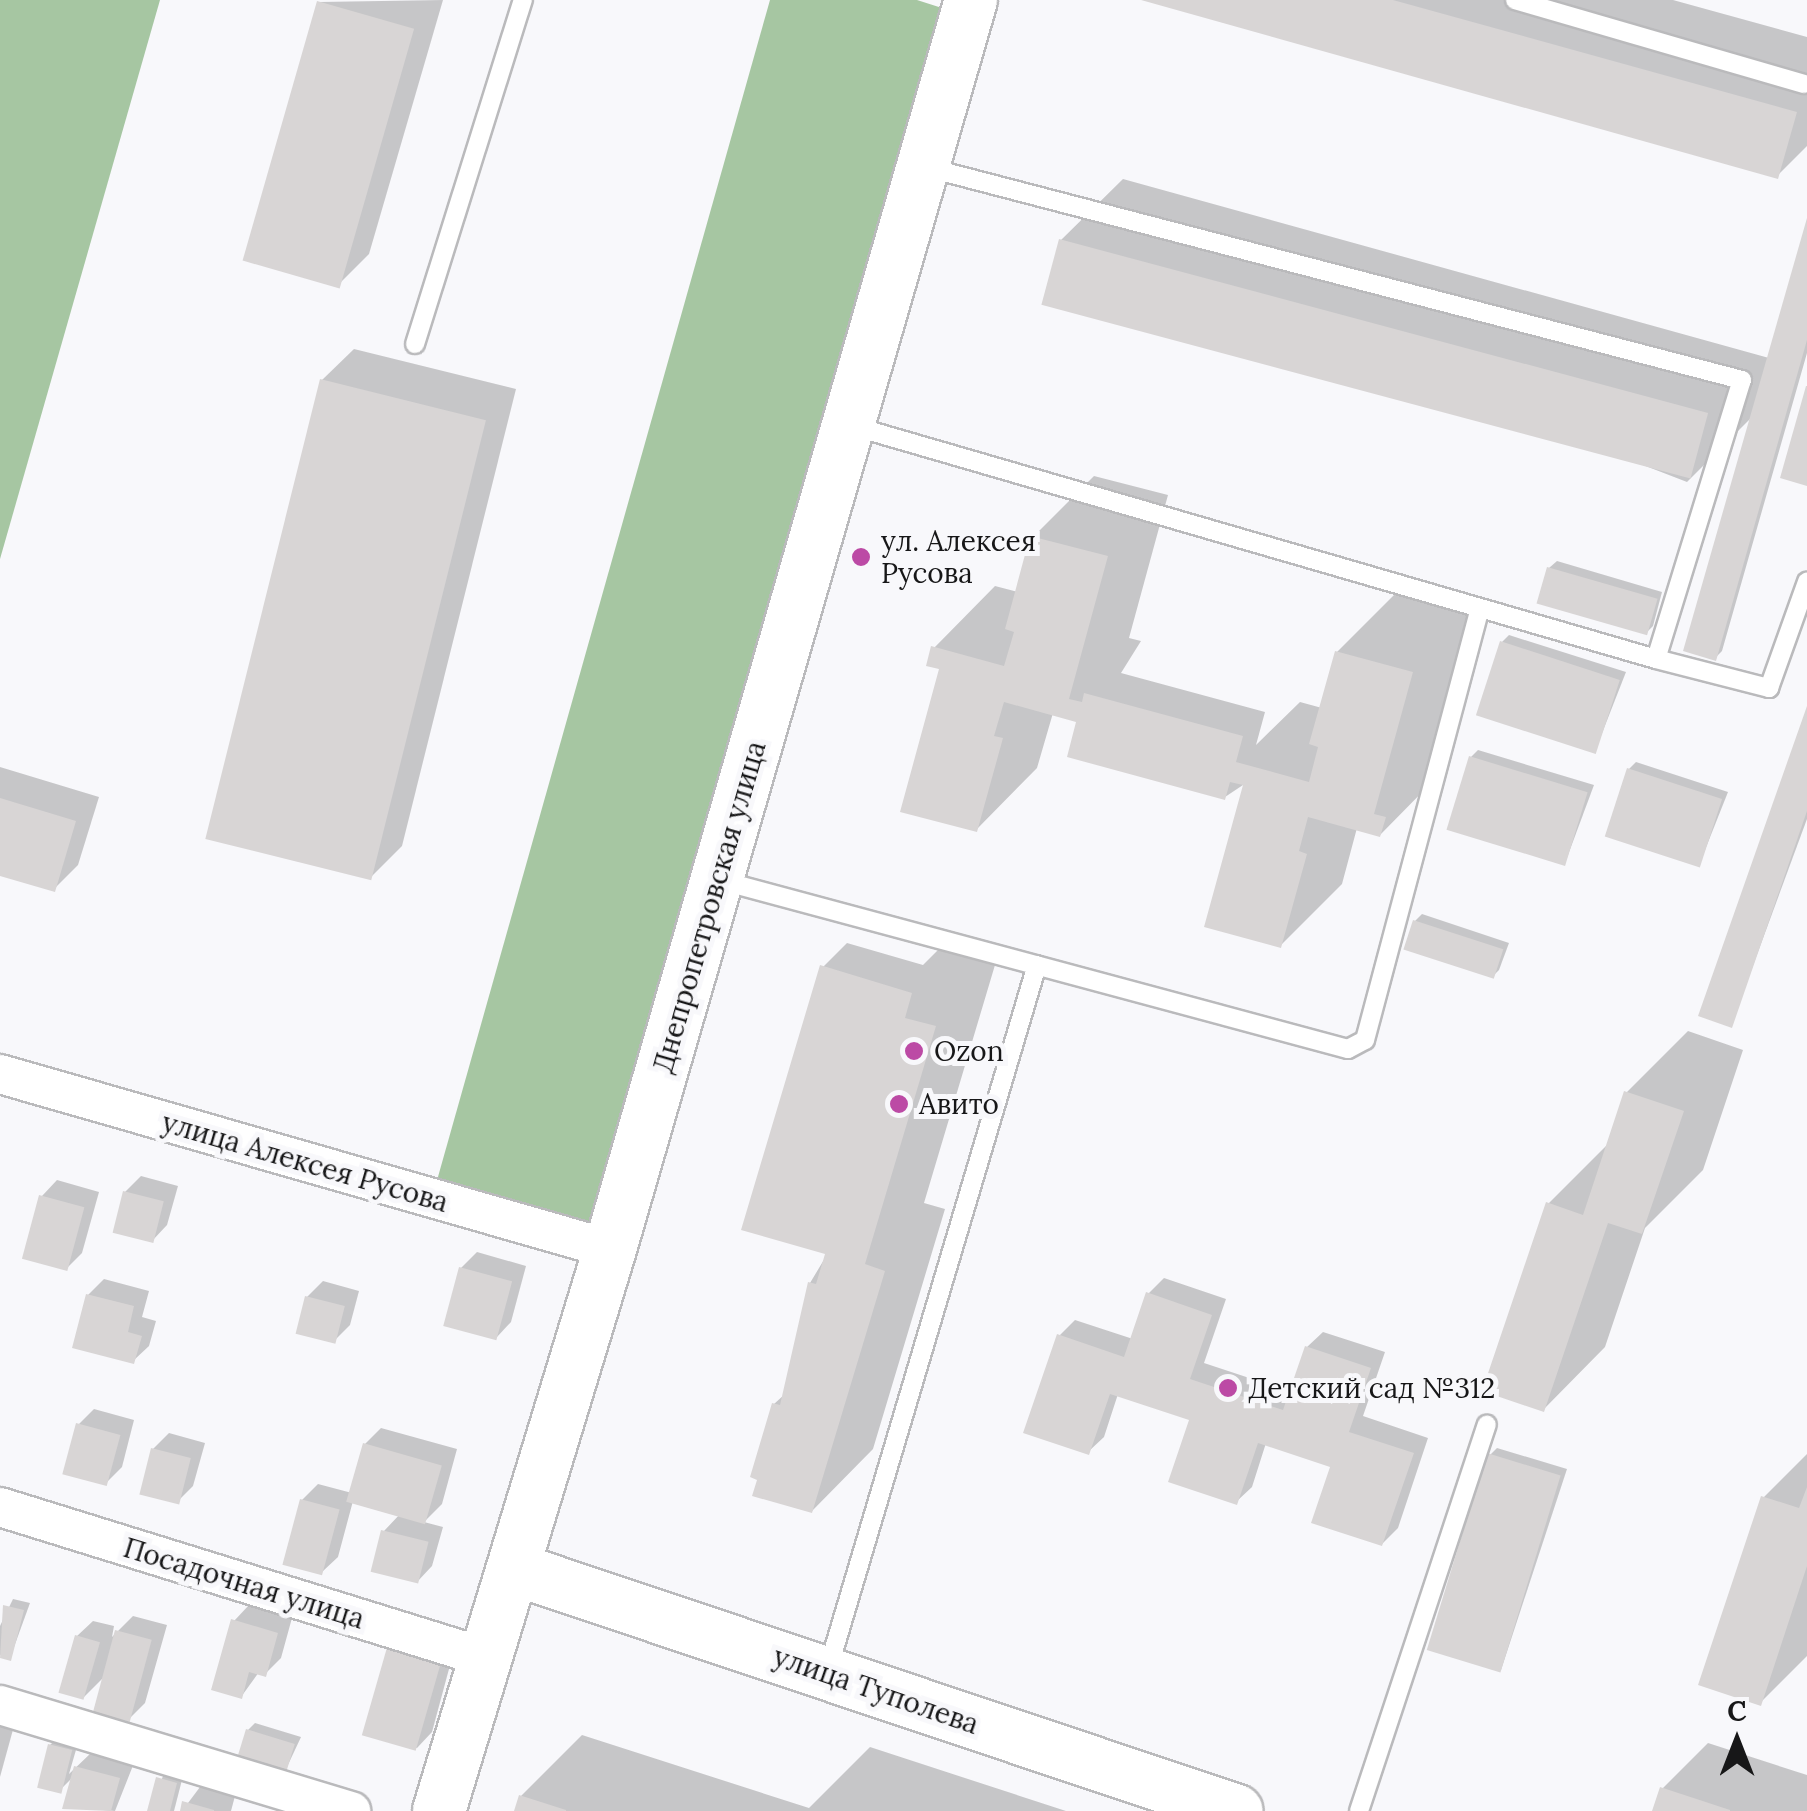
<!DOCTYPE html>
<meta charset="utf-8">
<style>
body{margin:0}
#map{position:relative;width:1807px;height:1811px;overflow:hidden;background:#f8f8fb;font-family:Lora,serif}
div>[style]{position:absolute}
.forest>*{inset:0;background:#a6c6a2}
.shadow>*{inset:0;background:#0003}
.building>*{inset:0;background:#d8d5d5;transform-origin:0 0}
.roads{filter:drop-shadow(2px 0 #bababc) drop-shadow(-2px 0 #bababc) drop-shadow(0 2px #bababc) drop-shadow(0 -2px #bababc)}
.lane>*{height:18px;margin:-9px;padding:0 9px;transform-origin:9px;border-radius:9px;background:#fff}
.street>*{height:38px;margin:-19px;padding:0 19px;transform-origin:19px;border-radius:19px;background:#fff}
.secondary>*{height:52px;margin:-26px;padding:0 26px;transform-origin:26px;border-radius:26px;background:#fff}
.dots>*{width:28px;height:28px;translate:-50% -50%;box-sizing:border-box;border:5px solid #f8f8fb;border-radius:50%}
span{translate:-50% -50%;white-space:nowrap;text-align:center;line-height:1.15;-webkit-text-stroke:10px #f8f8fb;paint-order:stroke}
.poi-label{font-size:28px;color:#171718}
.left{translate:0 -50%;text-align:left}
.street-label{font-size:28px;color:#171718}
.north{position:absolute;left:1687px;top:1691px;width:100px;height:100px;-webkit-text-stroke:8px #f8f8fb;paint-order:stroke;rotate:0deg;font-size:28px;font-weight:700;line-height:40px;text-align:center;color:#171718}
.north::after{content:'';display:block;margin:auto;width:35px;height:45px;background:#171718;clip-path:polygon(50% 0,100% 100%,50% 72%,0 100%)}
</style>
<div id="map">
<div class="forest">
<i style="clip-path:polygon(0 0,160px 0,0 559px)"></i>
<i style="clip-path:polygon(770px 0,917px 0,942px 8px,587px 1235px,434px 1191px)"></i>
</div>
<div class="shadow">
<i style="clip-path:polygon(443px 0,369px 254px,337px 286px,319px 2px)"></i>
<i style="clip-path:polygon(1146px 0,1673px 0,1807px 37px,1807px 146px,1777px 176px)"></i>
<i style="clip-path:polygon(1123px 179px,1769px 358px,1807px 223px,1807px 353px,1722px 651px,1715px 658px,1752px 417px,1687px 482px,1061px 240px)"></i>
<i style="clip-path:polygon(354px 349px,516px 389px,402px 846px,370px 878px,322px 380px)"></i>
<i style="clip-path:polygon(1094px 476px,1168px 495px,1129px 638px,1141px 641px,1121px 673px,1265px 712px,1256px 745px,1300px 702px,1322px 708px,1337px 652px,1398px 591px,1472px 611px,1441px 773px,1380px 835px,1357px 828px,1342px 884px,1281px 945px,1246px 783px,1225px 797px,1082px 713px,1053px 713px,1037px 768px,976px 830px,934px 648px,995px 586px,1018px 592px,1033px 537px)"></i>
<i style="clip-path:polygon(1557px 561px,1662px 592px,1653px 626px,1646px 633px,1549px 568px)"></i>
<i style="clip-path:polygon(1509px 635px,1626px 672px,1595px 751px,1502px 642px)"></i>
<i style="clip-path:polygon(1807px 712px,1807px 819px,1731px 1025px)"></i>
<i style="clip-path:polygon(1478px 750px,1594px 785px,1565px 863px,1471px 757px)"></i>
<i style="clip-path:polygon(1636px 762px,1728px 792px,1699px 865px,1629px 769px)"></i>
<i style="clip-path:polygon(0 767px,99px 797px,78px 865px,54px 889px,0 873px)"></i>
<i style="clip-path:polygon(1422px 914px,1509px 943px,1499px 970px,1492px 977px,1415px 921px)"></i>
<i style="clip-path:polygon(847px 943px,923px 965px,939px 949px,995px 965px,924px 1203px,945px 1209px,873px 1449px,812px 1511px,774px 1404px,785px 1394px,810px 1283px,828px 1253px,823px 967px)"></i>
<i style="clip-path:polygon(1688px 1031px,1743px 1050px,1703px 1170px,1645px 1228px,1605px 1347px,1544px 1409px,1548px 1204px,1610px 1142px,1626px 1093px)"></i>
<i style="clip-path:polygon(141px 1176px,178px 1186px,167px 1225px,152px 1241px,125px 1192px)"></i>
<i style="clip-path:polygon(57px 1180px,99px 1192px,82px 1253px,67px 1268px,42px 1196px)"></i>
<i style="clip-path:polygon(477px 1252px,526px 1266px,511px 1322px,496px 1338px,461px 1268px)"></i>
<i style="clip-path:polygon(1164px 1278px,1226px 1299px,1204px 1363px,1292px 1392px,1307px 1347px,1323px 1332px,1385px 1352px,1363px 1416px,1428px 1438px,1398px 1528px,1382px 1544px,1333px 1466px,1266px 1443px,1252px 1487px,1236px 1502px,1192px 1418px,1118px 1394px,1104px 1437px,1088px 1452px,1059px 1336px,1075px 1320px,1133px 1339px,1148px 1294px)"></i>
<i style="clip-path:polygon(104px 1279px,149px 1291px,142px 1317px,156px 1321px,149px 1346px,133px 1361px,88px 1295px)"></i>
<i style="clip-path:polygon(323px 1281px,359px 1291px,350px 1325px,334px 1341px,307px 1297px)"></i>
<i style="clip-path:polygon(94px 1409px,134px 1420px,122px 1467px,106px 1483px,78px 1425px)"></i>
<i style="clip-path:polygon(381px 1428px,457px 1449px,442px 1504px,424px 1522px,443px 1527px,432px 1566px,417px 1582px,384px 1531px,401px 1513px,353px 1501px,338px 1557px,322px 1572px,302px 1500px,318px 1484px,352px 1493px,365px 1444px)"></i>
<i style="clip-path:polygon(169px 1433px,205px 1443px,193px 1486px,177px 1502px,153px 1449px)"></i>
<i style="clip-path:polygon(1497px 1448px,1567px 1469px,1501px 1670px,1490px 1455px)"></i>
<i style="clip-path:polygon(1807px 1454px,1807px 1656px,1760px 1703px,1764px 1497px)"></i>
<i style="clip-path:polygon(13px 1599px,30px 1603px,10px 1658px,0 1655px,0 1626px)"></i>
<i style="clip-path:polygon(249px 1605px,292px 1618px,281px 1658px,265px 1674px,259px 1672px,241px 1697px,234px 1621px)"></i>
<i style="clip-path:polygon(133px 1616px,167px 1625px,145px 1703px,129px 1719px,105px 1676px,84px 1697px,77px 1636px,93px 1621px,114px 1626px,112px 1637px)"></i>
<i style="clip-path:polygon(456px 1643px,432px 1732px,417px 1748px,367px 1734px)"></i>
<i style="clip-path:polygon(0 1722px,14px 1726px,0 1777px)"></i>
<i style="clip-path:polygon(255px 1723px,301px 1737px,286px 1769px,248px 1730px)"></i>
<i style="clip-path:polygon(582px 1735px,809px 1808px,870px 1747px,1066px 1811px,516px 1811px,521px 1796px)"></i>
<i style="clip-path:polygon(57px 1738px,78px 1743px,69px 1774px,92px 1752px,134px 1763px,115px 1811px,65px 1807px,74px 1776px,60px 1790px,50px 1745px)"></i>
<i style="clip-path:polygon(1708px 1743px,1807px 1775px,1807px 1811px,1655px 1811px,1662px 1789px)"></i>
<i style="clip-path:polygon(165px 1771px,183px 1776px,174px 1811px,149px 1811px)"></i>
<i style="clip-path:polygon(200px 1787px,235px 1796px,231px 1811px,182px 1811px)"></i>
</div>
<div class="building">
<i style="clip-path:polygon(1141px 0,1393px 0,1797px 112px,1778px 179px)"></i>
<i style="left:317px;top:1px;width:101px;height:270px;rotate:16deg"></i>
<i style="clip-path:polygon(1807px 218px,1807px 340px,1716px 661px,1683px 651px)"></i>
<i style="left:1059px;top:239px;width:672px;height:68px;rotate:15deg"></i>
<i style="left:320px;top:379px;width:171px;height:474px;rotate:14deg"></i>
<i style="clip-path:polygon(1806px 386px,1807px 386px,1807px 486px,1780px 478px)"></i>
<i style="clip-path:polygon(1030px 536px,1108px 556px,1069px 699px,1082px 702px,1084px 693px,1243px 736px,1236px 762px,1309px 782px,1318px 747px,1309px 744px,1335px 651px,1413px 672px,1374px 814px,1386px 817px,1380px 837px,1308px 817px,1299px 851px,1307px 854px,1281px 948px,1204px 927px,1243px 785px,1230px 782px,1225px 800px,1067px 757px,1076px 722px,1004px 702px,994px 736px,1003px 738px,977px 832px,900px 812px,939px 669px,926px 666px,931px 646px,1004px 666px,1014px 632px,1005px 629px)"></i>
<i style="left:1547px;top:567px;width:115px;height:38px;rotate:16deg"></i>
<i style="left:1500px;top:641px;width:126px;height:78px;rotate:18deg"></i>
<i style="clip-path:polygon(1807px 706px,1807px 811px,1732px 1028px,1698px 1016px)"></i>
<i style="left:1469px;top:756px;width:124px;height:77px;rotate:17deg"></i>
<i style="left:1627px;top:768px;width:100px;height:72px;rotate:18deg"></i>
<i style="clip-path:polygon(0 798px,76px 821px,55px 892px,0 876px)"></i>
<i style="left:1413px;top:920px;width:95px;height:31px;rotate:18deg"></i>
<i style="clip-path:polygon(820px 965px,912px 993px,905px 1018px,936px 1026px,865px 1264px,885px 1271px,812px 1513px,752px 1496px,757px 1480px,750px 1477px,772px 1403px,780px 1405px,808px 1282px,816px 1284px,825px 1254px,741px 1230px)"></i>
<i style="clip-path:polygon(1624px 1091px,1684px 1111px,1642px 1234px,1608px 1223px,1544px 1412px,1482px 1391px,1546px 1202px,1583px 1215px)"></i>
<i style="left:123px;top:1191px;width:42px;height:43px;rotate:14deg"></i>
<i style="left:39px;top:1195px;width:47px;height:66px;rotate:15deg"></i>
<i style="left:459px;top:1267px;width:55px;height:61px;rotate:15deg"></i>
<i style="clip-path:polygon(1146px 1292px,1212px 1315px,1190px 1379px,1283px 1410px,1305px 1346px,1371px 1368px,1349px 1432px,1414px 1453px,1382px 1546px,1311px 1523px,1330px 1467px,1258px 1443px,1237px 1505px,1168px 1482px,1189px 1420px,1110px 1394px,1089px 1455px,1023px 1433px,1057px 1334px,1124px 1357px)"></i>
<i style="clip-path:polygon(86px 1294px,134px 1306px,128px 1332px,142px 1336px,134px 1364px,72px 1348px)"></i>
<i style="left:305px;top:1296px;width:41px;height:39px;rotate:14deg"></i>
<i style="left:76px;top:1423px;width:46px;height:53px;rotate:15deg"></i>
<i style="left:363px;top:1443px;width:82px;height:61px;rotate:16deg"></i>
<i style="left:151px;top:1448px;width:41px;height:48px;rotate:14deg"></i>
<i style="left:1487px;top:1453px;width:77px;height:206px;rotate:17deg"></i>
<i style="clip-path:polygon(1807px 1487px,1807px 1566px,1761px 1706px,1698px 1685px,1761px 1496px,1799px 1508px)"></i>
<i style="left:300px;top:1499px;width:41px;height:68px;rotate:15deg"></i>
<i style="left:381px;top:1530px;width:49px;height:43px;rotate:14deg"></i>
<i style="clip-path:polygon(3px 1605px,24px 1610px,11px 1661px,0 1658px)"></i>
<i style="clip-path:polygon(231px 1619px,278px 1633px,266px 1677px,249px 1672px,242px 1699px,211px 1690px)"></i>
<i style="left:115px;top:1630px;width:38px;height:85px;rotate:15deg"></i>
<i style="left:75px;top:1635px;width:26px;height:60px;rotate:16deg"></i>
<i style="left:388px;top:1644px;width:56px;height:95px;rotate:16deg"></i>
<i style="left:246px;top:1729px;width:51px;height:28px;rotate:17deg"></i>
<i style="left:48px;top:1744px;width:25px;height:45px;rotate:14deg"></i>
<i style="clip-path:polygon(74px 1766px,120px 1778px,111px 1811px,62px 1809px)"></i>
<i style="clip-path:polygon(156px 1777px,177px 1783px,170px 1811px,147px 1811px)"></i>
<i style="clip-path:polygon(1660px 1787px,1730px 1810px,1730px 1811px,1652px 1811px)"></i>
<i style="clip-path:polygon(519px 1795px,566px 1810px,566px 1811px,514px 1811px)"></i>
<i style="clip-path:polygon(182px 1801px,214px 1810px,214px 1811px,180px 1811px)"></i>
</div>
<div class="roads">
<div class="lane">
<i style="left:1515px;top:0;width:301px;rotate:16.2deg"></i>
<i style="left:415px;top:344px;width:361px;rotate:-72.6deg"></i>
<i style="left:853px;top:426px;width:836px;rotate:16.18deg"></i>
<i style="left:1656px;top:659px;width:292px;rotate:-72.9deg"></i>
<i style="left:1742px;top:380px;width:840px;rotate:-165.38deg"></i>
<i style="left:1656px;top:659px;width:117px;rotate:14.4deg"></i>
<i style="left:1769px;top:688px;width:113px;rotate:-70.3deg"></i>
<i style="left:723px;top:881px;width:647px;rotate:15.05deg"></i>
<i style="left:1348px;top:1049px;width:19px;rotate:-28deg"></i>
<i style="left:1365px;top:1040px;width:446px;rotate:-75.1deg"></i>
<i style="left:828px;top:1669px;width:734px;rotate:-73.47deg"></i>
<i style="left:1359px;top:1811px;width:407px;rotate:-71.7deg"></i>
</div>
<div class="street">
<i style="left:0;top:1074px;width:635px;rotate:16.01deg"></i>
<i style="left:0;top:1507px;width:510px;rotate:17.23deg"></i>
<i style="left:0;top:1705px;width:367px;rotate:16.8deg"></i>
</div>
<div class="secondary">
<i style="left:515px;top:1569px;width:761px;rotate:18.53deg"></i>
<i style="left:439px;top:1811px;width:587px;rotate:-73.08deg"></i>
<i style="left:610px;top:1249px;width:1300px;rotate:-73.88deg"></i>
</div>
</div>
<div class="dots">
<i style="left:861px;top:557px;background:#bc4aa5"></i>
<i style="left:914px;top:1051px;background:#bc4aa5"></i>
<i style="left:899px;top:1104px;background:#bc4aa5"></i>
<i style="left:1228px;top:1388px;background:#bc4aa5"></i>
</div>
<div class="poi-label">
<span class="left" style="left:881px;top:557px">ул. Алексея<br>Русова</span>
<span class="left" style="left:934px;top:1051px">Ozon</span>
<span class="left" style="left:919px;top:1104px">Авито</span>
<span class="left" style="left:1248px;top:1388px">Детский сад №312</span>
</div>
<div class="street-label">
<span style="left:709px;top:907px;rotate:-74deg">Днепропетровская улица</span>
<span style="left:305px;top:1162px;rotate:16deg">улица Алексея Русова</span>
<span style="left:244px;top:1583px;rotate:17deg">Посадочная улица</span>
<span style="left:876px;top:1690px;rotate:19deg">улица Туполева</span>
</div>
<div class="north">С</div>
</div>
